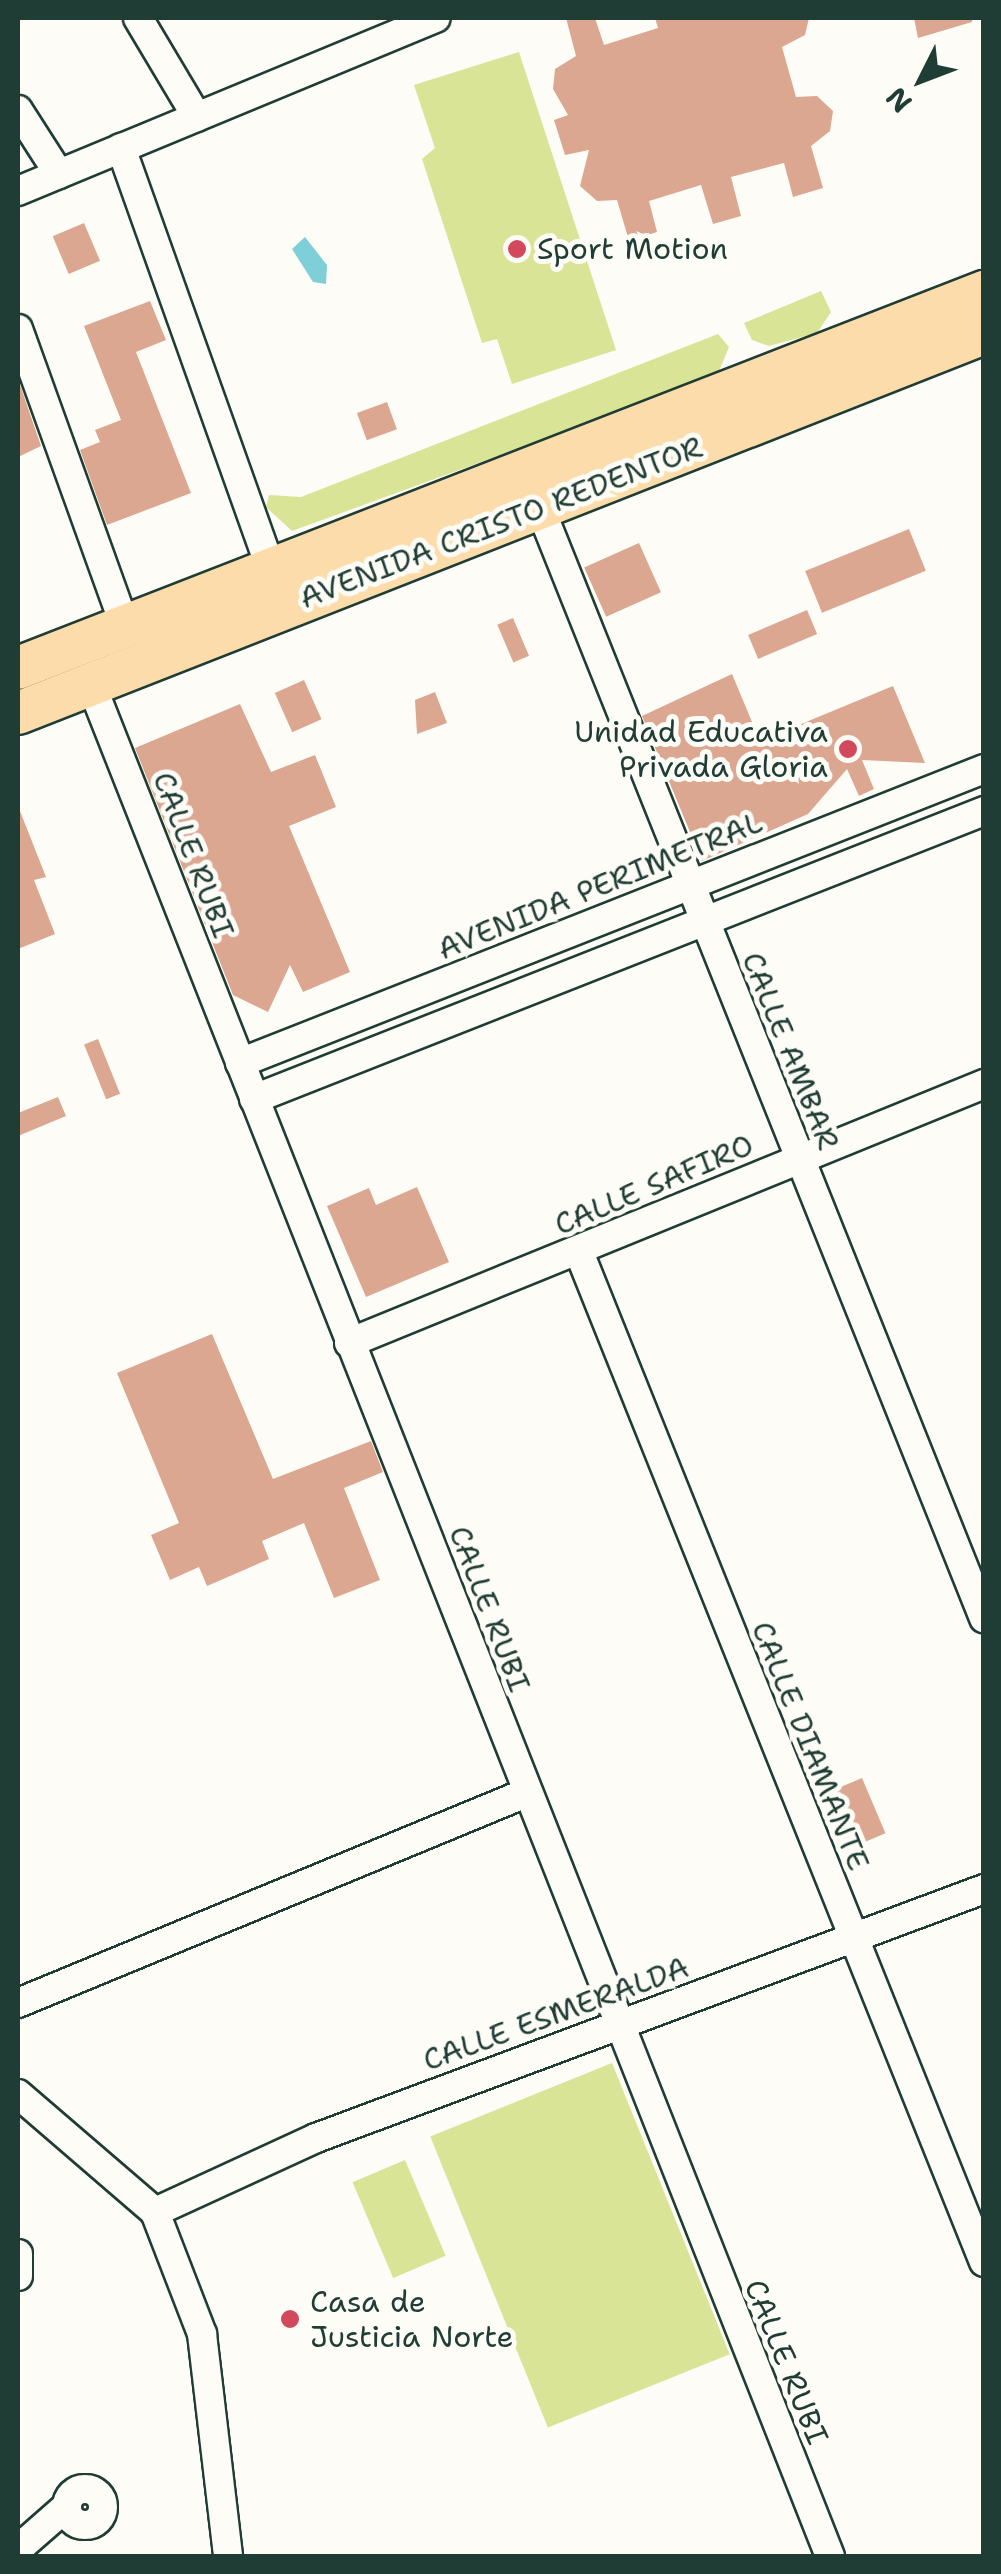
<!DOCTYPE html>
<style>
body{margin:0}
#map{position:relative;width:1001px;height:2574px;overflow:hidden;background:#fdfcf7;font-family:"Shantell Sans",sans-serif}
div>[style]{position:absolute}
.green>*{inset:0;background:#d9e497;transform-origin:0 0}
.water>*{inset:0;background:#7ecfd7}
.building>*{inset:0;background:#dba790;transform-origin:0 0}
.roads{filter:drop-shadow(2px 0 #1f3d34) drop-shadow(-2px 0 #1f3d34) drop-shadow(0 2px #1f3d34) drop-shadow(0 -2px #1f3d34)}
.minor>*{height:28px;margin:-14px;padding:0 14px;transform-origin:14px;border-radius:14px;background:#fdfcf7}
.minor>.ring{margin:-14px;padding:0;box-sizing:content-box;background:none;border:28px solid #fdfcf7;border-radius:50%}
.highway>*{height:42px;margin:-21px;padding:0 21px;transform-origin:21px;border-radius:21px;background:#fddcac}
.dots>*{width:28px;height:28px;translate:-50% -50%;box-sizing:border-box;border:5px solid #fdfcf7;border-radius:50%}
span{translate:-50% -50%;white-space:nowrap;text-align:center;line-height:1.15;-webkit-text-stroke:10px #fdfcf7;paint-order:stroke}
.poi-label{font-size:30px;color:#1f3d34}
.left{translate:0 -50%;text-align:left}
.right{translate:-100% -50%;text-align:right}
.street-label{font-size:30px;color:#1f3d34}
.frame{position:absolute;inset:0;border:20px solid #1f3d34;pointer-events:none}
.north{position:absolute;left:871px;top:30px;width:100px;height:100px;-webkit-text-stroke:8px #fdfcf7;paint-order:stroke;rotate:228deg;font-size:28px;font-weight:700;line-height:40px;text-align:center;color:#1f3d34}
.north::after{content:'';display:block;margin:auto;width:35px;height:45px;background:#1f3d34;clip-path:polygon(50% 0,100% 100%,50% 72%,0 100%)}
</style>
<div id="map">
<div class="green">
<i style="clip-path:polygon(519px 52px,616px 350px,512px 384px,497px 339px,482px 343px,422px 159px,435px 148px,414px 85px)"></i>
<i style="clip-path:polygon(821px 291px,831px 312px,817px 333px,769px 346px,752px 340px,744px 323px)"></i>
<i style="clip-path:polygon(718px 334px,729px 347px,719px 371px,635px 406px,292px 531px,266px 507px,269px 495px,301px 497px)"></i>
<i style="left:612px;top:2063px;width:314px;height:196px;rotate:68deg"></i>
<i style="left:405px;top:2160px;width:104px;height:57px;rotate:67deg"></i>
</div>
<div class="water">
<i style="clip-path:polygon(305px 237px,327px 265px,326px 284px,313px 282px,292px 249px)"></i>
</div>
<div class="building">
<i style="clip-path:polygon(566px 18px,595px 18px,604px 45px,658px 28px,655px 18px,809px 18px,805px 35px,782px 47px,796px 97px,817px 96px,833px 111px,830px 131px,811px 146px,823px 188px,793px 197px,784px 163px,731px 177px,741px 216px,713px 224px,701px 185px,649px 201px,657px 232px,629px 241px,617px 200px,597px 201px,580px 186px,589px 150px,565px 155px,554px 120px,568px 115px,553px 89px,555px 69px,576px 56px)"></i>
<i style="clip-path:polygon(914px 18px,972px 18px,972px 22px,918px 38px)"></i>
<i style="left:84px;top:223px;width:41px;height:34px;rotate:67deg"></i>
<i style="clip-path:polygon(150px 301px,166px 340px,136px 352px,191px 493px,107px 525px,80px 450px,100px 442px,95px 430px,121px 420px,84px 326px)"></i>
<i style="clip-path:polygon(18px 379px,41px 446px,18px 457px)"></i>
<i style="left:387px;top:402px;width:29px;height:32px;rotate:70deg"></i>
<i style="left:909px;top:529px;width:45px;height:112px;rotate:68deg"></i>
<i style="left:639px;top:543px;width:54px;height:60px;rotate:66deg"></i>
<i style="left:807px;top:610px;width:26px;height:64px;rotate:67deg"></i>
<i style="left:513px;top:618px;width:41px;height:17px;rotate:67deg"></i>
<i style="clip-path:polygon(732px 674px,760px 741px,893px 686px,925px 763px,862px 760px,874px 789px,859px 796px,847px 769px,808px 814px,702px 861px,642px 716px)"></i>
<i style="left:304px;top:680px;width:43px;height:32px;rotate:66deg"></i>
<i style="clip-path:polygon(435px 692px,447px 723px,417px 734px,415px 700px)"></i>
<i style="clip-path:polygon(240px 704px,271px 772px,315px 755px,336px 807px,289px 826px,350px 972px,303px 992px,290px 965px,268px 1012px,233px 995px,135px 748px)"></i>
<i style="clip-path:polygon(18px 806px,46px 877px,34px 880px,55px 934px,18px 949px)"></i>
<i style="left:98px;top:1039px;width:59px;height:15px;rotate:68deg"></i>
<i style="clip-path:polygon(58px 1097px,66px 1116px,18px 1136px,18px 1113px)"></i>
<i style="clip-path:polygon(417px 1187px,449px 1262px,366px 1297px,327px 1206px,369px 1188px,376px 1205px)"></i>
<i style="clip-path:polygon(212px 1334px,273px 1479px,371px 1441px,383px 1472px,344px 1488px,380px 1580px,334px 1598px,304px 1523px,262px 1541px,269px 1559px,207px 1586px,199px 1567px,170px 1580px,151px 1535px,179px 1523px,117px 1373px)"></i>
<i style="left:862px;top:1778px;width:60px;height:38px;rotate:67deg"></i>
</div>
<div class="roads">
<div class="minor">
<i style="left:138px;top:18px;width:115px;rotate:59.2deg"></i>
<i style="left:18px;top:110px;width:76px;rotate:57.4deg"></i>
<i style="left:121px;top:148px;width:447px;rotate:70.4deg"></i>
<i style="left:18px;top:191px;width:452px;rotate:-22.5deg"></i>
<i style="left:18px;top:329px;width:317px;rotate:70.2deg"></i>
<i style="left:540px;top:508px;width:1196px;rotate:68.2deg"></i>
<i style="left:91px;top:684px;width:2013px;rotate:68.46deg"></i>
<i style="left:240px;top:1063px;width:800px;rotate:-21.56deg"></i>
<i style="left:254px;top:1099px;width:785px;rotate:-21.53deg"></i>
<i style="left:579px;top:1252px;width:1088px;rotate:68.15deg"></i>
<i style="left:349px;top:1343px;width:686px;rotate:-22.19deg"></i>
<i style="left:18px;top:2003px;width:550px;rotate:-22.46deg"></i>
<i style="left:18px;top:2094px;width:181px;rotate:40.7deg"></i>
<i style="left:155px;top:2212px;width:131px;rotate:68.9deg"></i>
<i style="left:202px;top:2334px;width:224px;rotate:83.3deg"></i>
<i style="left:155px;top:2212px;width:177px;rotate:-24.7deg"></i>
<i style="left:316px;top:2138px;width:713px;rotate:-20.44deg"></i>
<i style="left:18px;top:2254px;width:22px;rotate:90deg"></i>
<i class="ring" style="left:67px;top:2489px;width:8px;height:8px"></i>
<i style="left:18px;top:2549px;width:64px;rotate:-41.2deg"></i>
</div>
<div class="highway">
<i style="left:18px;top:668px;width:1037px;rotate:-21.27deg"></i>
<i style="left:18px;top:713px;width:1038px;rotate:-21.47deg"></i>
</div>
</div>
<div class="dots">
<i style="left:517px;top:249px;background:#d1495b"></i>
<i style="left:848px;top:749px;background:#d1495b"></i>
<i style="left:290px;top:2319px;background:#d1495b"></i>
</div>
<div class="poi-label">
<span class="left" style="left:537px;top:249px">Sport Motion</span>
<span class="right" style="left:828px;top:749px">Unidad Educativa<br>Privada Gloria</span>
<span class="left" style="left:310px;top:2319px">Casa de<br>Justicia Norte</span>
</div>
<div class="street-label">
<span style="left:501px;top:523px;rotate:-21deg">AVENIDA CRISTO REDENTOR</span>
<span style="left:193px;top:855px;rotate:69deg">CALLE RUBI</span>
<span style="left:600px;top:886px;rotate:-22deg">AVENIDA PERIMETRAL</span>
<span style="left:790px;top:1051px;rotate:68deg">CALLE AMBAR</span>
<span style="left:654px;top:1185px;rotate:-23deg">CALLE SAFIRO</span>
<span style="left:489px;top:1609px;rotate:69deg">CALLE RUBI</span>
<span style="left:810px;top:1746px;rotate:68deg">CALLE DIAMANTE</span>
<span style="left:556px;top:2014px;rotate:-20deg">CALLE ESMERALDA</span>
<span style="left:786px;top:2362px;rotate:68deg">CALLE RUBI</span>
</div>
<div class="frame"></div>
<div class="north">N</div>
</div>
